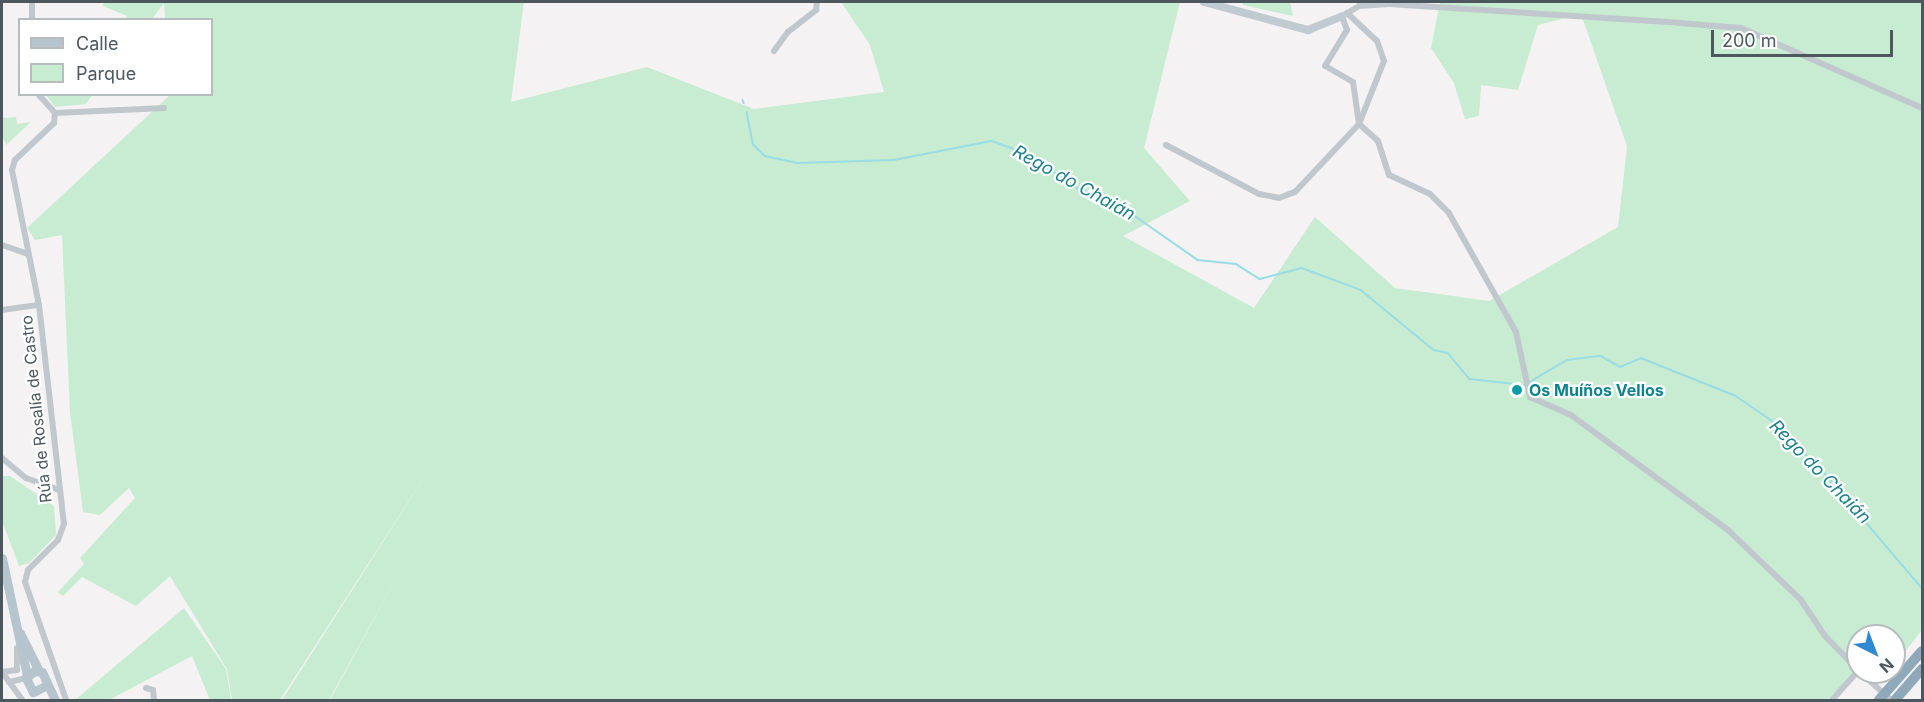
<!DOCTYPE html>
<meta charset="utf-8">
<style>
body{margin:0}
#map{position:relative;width:1924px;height:702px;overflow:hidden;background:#f4f2f3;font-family:Inter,sans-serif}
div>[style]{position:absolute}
.green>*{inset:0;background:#c7ecd1}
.stream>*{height:1.5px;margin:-0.75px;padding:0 0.75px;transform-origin:0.75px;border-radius:0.75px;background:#99dce3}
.street>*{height:6px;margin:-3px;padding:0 3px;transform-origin:3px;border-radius:3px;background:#c0c8cd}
.secondary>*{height:8px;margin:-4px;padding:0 4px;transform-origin:4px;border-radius:4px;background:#c0cad1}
.primary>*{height:9px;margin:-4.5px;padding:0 4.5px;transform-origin:4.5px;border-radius:4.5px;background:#b5c4cd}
.highway>*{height:10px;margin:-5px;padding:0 5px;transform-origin:5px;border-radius:5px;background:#90a9ba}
.dots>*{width:16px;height:16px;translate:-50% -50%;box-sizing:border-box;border:3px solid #fff;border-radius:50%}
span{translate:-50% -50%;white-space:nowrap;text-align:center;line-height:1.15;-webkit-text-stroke:4.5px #fff;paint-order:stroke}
.culture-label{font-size:16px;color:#0d838f;font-weight:700}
.left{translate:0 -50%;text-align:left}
.street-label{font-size:16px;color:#4c575e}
.water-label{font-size:18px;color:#1b7f8a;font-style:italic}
.frame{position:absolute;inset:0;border:3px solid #4c575e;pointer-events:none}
.legend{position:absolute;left:18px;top:18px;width:195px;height:78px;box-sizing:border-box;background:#fff;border:2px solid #b7bcbf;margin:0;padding:8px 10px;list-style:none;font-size:18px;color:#4c575e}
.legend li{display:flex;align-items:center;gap:12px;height:30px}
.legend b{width:30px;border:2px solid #b7bcbf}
.north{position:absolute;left:1846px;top:624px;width:60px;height:60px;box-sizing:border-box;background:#fff;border:2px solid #b7bcbf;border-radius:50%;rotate:138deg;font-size:16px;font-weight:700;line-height:24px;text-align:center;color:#4c575e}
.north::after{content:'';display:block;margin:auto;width:21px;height:27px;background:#3088d1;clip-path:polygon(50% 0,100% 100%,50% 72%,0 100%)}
.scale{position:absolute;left:1711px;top:30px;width:182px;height:27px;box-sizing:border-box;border:3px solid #4c575e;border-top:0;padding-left:8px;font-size:18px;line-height:21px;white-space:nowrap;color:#4c575e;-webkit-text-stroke:4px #fff;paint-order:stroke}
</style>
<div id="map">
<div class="green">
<i style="clip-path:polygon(104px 2px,524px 2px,511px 102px,647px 67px,754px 109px,884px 92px,870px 45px,841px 2px,1180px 2px,1144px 148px,1190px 201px,1123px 236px,1254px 308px,1315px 217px,1395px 288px,1489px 301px,1618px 227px,1627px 146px,1581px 14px,1538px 25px,1518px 90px,1481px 85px,1479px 116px,1465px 119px,1454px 83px,1431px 48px,1440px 2px,1922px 2px,1922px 630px,1904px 653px,1894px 656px,1894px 636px,1858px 636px,1858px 670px,1827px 700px,330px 700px,400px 571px,450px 496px,400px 571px,329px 700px,282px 700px,434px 462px,280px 700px,232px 700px,227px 669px,170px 576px,136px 606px,82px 577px,63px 596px,58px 592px,84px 564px,80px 558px,135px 498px,129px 488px,100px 515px,83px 512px,70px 412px,62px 235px,35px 240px,27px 228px,170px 95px,212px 94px,212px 20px,165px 19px,164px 3px,152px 19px,125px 19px,127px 16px,103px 6px)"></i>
<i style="clip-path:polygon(1242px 2px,1290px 2px,1293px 16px,1243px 5px)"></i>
<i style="clip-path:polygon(46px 95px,46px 94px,92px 95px,86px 104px,55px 107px)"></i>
<i style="clip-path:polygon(16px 117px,17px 124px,31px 122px,6px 145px,2px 135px,2px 118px)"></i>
<i style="clip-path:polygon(2px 476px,10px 476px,54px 506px,56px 535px,29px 563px,19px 566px,2px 521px)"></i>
<i style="clip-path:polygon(184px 608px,226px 669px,231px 700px,210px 700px,192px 656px,109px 700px,75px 700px)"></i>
</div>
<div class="stream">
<i style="left:743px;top:100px;width:3px;rotate:72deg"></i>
<i style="left:747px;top:112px;width:33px;rotate:79deg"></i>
<i style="left:753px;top:144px;width:17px;rotate:45deg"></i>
<i style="left:765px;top:156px;width:34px;rotate:12deg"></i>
<i style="left:798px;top:163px;width:96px;rotate:-1.8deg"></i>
<i style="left:894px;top:160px;width:100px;rotate:-11deg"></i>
<i style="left:992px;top:141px;width:38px;rotate:20deg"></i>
<i style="left:1028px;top:154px;width:63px;rotate:34.7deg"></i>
<i style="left:1080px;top:190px;width:34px;rotate:17deg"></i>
<i style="left:1112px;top:200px;width:105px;rotate:34.9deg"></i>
<i style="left:1198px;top:260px;width:38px;rotate:6deg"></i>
<i style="left:1236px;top:264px;width:28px;rotate:32deg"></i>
<i style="left:1260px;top:279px;width:43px;rotate:-14.7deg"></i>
<i style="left:1302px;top:268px;width:63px;rotate:20.4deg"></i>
<i style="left:1361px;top:290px;width:94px;rotate:39.4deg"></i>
<i style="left:1434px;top:350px;width:14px;rotate:12deg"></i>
<i style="left:1448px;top:353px;width:34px;rotate:50deg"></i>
<i style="left:1470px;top:379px;width:54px;rotate:6.3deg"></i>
<i style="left:1528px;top:383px;width:45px;rotate:-30.5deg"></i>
<i style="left:1567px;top:360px;width:34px;rotate:-7deg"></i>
<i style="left:1601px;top:356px;width:22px;rotate:30deg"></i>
<i style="left:1620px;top:367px;width:23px;rotate:-23deg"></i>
<i style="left:1641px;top:358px;width:102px;rotate:21.8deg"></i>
<i style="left:1736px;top:396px;width:42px;rotate:34.4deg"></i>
<i style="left:1771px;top:420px;width:76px;rotate:45deg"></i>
<i style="left:1825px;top:474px;width:150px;rotate:49.6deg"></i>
</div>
<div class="street">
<i style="left:32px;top:20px;width:18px;rotate:-90deg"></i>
<i style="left:774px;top:51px;width:24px;rotate:-54deg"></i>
<i style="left:788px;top:32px;width:36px;rotate:-38deg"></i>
<i style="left:816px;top:10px;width:8px;rotate:-83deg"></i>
<i style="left:38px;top:94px;width:25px;rotate:48deg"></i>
<i style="left:55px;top:113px;width:10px;rotate:96deg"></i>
<i style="left:54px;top:123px;width:54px;rotate:136.5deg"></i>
<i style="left:15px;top:160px;width:10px;rotate:107deg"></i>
<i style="left:12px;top:170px;width:138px;rotate:78.7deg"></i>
<i style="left:39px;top:305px;width:220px;rotate:83.5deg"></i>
<i style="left:64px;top:524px;width:17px;rotate:111deg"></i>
<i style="left:58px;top:540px;width:42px;rotate:135deg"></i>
<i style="left:28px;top:570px;width:12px;rotate:104deg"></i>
<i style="left:25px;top:582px;width:125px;rotate:70.8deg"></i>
<i style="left:55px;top:113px;width:109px;rotate:-2.6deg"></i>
<i style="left:1166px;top:145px;width:105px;rotate:27.8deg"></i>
<i style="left:1259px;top:194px;width:20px;rotate:11deg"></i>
<i style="left:1279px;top:198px;width:17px;rotate:-21deg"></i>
<i style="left:1295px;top:192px;width:93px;rotate:-46.7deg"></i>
<i style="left:1359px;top:124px;width:68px;rotate:-68.4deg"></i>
<i style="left:1384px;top:61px;width:21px;rotate:-109deg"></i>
<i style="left:1377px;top:41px;width:41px;rotate:-137deg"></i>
<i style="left:2px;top:245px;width:28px;rotate:19deg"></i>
<i style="left:2px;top:310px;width:37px;rotate:-8deg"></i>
<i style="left:2px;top:458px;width:31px;rotate:40deg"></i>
<i style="left:26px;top:478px;width:33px;rotate:20deg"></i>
<i style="left:1858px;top:670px;width:47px;rotate:-134.1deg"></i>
<i style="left:1825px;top:636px;width:43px;rotate:-123.7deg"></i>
<i style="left:1801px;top:600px;width:101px;rotate:-136.2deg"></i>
<i style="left:1728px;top:530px;width:195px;rotate:-143.8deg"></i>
<i style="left:1571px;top:415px;width:45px;rotate:-156.3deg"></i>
<i style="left:1530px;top:397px;width:66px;rotate:-102.2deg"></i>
<i style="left:1516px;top:332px;width:137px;rotate:-119.4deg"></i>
<i style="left:1449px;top:213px;width:27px;rotate:-135deg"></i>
<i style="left:1430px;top:194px;width:45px;rotate:-155.1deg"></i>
<i style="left:1389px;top:175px;width:36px;rotate:-108deg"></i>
<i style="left:1378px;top:141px;width:25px;rotate:-138deg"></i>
<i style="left:1359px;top:124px;width:42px;rotate:-98.1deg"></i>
<i style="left:1353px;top:82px;width:32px;rotate:-150deg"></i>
<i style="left:1325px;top:66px;width:42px;rotate:-58.6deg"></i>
<i style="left:1347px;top:30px;width:15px;rotate:-110deg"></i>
<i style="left:1342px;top:16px;width:20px;rotate:-30deg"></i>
<i style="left:1359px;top:6px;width:30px;rotate:-4deg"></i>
<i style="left:1389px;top:4px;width:291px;rotate:3.7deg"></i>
<i style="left:1679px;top:23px;width:62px;rotate:4.6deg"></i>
<i style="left:1741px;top:28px;width:198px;rotate:23.8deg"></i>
<i style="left:2px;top:672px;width:15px;rotate:-8deg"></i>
<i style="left:17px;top:670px;width:22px;rotate:-90deg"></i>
<i style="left:2px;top:672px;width:34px;rotate:54deg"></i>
<i style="left:1860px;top:672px;width:42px;rotate:42.1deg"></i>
<i style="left:9px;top:682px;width:17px;rotate:-13deg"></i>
<i style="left:146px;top:688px;width:7px;rotate:16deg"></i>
<i style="left:153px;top:690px;width:10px;rotate:84deg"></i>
<i style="left:1832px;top:700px;width:39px;rotate:-48deg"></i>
</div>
<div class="secondary">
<i style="left:1204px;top:2px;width:108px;rotate:15.1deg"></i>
<i style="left:1308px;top:30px;width:37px;rotate:-22deg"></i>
</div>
<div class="primary">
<i style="left:2px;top:558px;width:121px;rotate:78deg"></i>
<i style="left:20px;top:633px;width:42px;rotate:63.4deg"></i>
<i style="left:47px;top:685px;width:16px;rotate:153deg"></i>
<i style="left:33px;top:692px;width:16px;rotate:-117deg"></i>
<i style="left:26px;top:678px;width:11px;rotate:-41deg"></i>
<i style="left:34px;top:671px;width:8px;rotate:7deg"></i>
<i style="left:42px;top:672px;width:31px;rotate:65deg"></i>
</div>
<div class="highway">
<i style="left:1879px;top:700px;width:65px;rotate:-48.7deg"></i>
<i style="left:1895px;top:700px;width:41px;rotate:-48.9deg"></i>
</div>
<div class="dots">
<i style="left:1517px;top:390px;background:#0f9aa8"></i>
</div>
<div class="culture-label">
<span class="left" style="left:1529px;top:390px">Os Muíños Vellos</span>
</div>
<div class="street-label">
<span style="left:36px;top:409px;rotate:-96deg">Rúa de Rosalía de Castro</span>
</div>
<div class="water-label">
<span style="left:1074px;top:183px;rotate:29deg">Rego do Chaián</span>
<span style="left:1820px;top:472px;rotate:46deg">Rego do Chaián</span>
</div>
<div class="frame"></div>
<ul class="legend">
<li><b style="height:8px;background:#b5c4cd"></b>Calle</li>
<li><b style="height:16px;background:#c7ecd1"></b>Parque</li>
</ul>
<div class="north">N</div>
<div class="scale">200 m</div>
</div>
